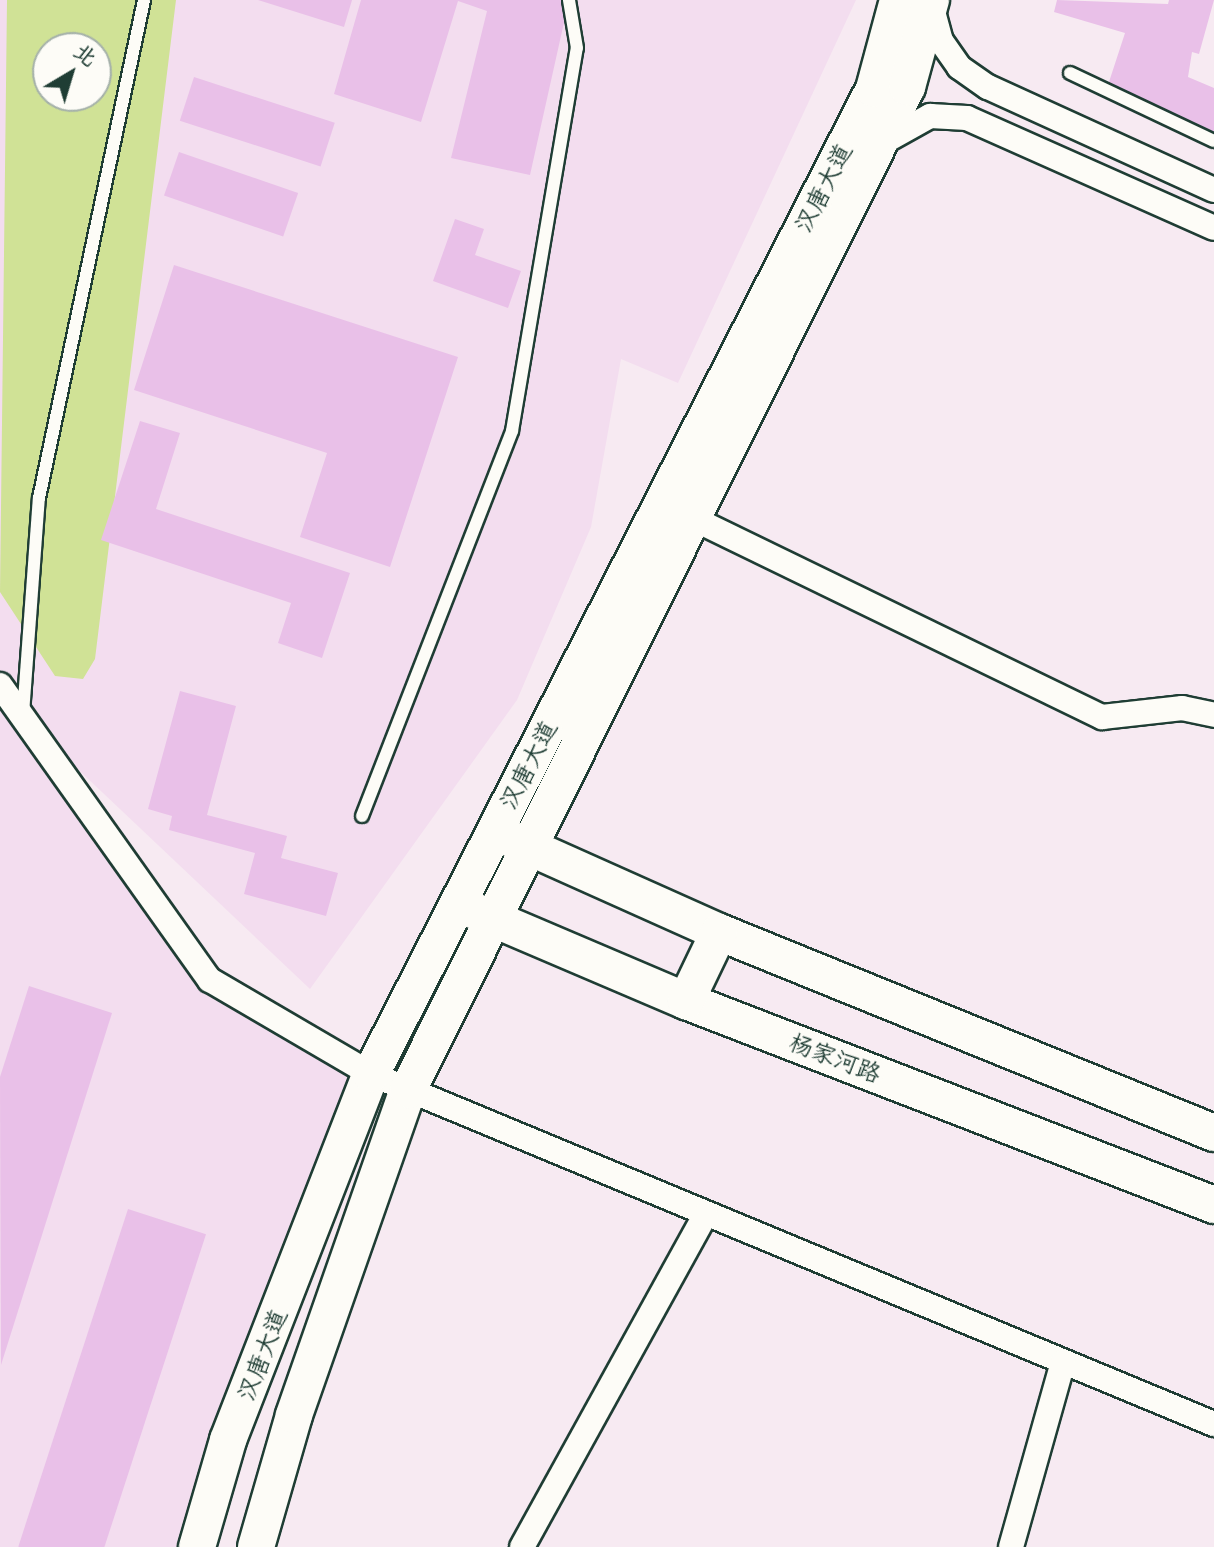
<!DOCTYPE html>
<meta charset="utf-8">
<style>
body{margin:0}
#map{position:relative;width:1214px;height:1547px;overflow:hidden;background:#f7eaf2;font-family:Itim,"LXGW WenKai TC",sans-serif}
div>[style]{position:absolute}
.built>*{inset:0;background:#f3ddef}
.green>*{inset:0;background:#d0e296}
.building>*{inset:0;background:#e9c0e8;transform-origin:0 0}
.roads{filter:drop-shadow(2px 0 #1f3d34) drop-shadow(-2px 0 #1f3d34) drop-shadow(0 2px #1f3d34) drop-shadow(0 -2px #1f3d34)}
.lane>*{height:12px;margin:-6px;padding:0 6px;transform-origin:6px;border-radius:6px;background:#fdfcf7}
.street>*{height:24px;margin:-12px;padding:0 12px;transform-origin:12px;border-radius:12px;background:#fdfcf7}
.secondary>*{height:36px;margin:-18px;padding:0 18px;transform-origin:18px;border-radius:18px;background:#fdfcf7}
span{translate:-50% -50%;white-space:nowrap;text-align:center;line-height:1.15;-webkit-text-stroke:8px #fdfcf7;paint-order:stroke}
.street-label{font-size:24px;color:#1f3d34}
.north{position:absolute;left:32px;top:32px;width:80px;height:80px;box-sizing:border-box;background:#fdfcf7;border:2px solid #a4b0a9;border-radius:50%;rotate:38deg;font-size:22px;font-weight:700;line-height:32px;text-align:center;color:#1f3d34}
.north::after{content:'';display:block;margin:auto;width:28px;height:36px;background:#1f3d34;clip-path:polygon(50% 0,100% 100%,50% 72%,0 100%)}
</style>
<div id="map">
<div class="built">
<i style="clip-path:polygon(evenodd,0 0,856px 0,678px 383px,621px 359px,591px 527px,517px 700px,310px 989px,28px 722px,210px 980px,365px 1082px,198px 1547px,0 1547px,0 0,48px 48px,96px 48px,96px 96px,48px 96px,48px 48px)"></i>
</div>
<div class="green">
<i style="clip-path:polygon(evenodd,7px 0,176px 0,95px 659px,83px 679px,55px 676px,0 592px,7px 0,48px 48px,96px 48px,96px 96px,48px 96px,48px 48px)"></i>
</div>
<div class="building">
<i style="clip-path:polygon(258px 0,352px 0,344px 27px)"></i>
<i style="clip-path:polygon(361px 0,569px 0,530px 175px,451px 158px,487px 11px,458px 1px,421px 122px,334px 94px)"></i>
<i style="clip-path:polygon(1057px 0,1168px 4px,1169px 0,1214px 0,1199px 54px,1192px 52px,1188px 77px,1214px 88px,1214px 132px,1108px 85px,1125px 33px,1054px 12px)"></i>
<i style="left:194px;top:77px;width:148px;height:46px;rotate:18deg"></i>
<i style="left:179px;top:152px;width:126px;height:46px;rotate:19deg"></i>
<i style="clip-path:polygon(455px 219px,484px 229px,475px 255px,521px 271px,508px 308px,433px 281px)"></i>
<i style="clip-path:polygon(174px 265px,458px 357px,390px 567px,300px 537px,327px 453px,134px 390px)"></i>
<i style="clip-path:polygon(140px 421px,180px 433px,156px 509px,350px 573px,322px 658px,278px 643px,291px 603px,101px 540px)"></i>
<i style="clip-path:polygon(180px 691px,236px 706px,207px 815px,287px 836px,281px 858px,338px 873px,326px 916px,244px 894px,255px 853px,169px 830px,172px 816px,148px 809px)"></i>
<i style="clip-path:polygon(29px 986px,112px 1013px,1px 1365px,0 1077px)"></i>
<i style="left:128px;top:1209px;width:82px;height:355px;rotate:18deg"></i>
</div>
<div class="roads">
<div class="lane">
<i style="left:1070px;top:73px;width:159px;rotate:25.3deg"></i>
<i style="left:23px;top:714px;width:217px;rotate:-85.8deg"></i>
<i style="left:39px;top:498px;width:509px;rotate:-78.09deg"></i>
<i style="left:362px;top:816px;width:413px;rotate:-68.7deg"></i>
<i style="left:512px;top:431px;width:388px;rotate:-80.4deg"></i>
<i style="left:577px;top:48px;width:49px;rotate:-99.5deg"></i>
</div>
<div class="street">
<i style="left:931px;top:4px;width:38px;rotate:75deg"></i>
<i style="left:941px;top:41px;width:32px;rotate:55deg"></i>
<i style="left:959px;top:67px;width:35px;rotate:35deg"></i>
<i style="left:988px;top:87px;width:248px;rotate:24.5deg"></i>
<i style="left:878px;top:145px;width:60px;rotate:-29.1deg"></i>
<i style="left:930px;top:116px;width:37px;rotate:3deg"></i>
<i style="left:967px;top:118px;width:270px;rotate:24deg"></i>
<i style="left:692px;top:518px;width:456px;rotate:25.9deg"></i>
<i style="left:1102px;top:717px;width:81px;rotate:-6.4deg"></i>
<i style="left:1182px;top:708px;width:33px;rotate:12deg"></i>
<i style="left:0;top:685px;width:362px;rotate:54.6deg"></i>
<i style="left:210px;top:980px;width:186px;rotate:30.3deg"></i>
<i style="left:371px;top:1074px;width:913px;rotate:22.55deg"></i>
<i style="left:522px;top:1547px;width:380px;rotate:-61.1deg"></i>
<i style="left:1011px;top:1547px;width:192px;rotate:-74.3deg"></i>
</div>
<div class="secondary">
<i style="left:511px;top:839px;width:228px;rotate:24.1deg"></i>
<i style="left:719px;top:932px;width:534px;rotate:22.1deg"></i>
<i style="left:475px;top:911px;width:229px;rotate:23.1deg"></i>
<i style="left:686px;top:1001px;width:566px;rotate:21.12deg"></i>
<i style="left:686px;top:1001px;width:76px;rotate:-64.4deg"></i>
<i style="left:197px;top:1547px;width:111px;rotate:-73.8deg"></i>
<i style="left:228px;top:1440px;width:393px;rotate:-68.7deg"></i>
<i style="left:371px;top:1074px;width:1106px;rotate:-62.95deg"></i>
<i style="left:874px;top:89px;width:92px;rotate:-74.9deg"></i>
<i style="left:256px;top:1547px;width:137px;rotate:-73.9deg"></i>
<i style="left:294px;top:1415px;width:344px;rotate:-70.7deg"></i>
<i style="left:408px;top:1090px;width:1120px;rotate:-63.55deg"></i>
<i style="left:907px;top:87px;width:90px;rotate:-74.6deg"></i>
</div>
</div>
<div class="street-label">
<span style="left:823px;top:188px;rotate:-63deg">汉唐大道</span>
<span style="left:528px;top:765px;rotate:-63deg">汉唐大道</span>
<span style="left:835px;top:1058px;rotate:21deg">杨家河路</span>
<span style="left:262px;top:1355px;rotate:-69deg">汉唐大道</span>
</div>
<div class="north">北</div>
</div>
